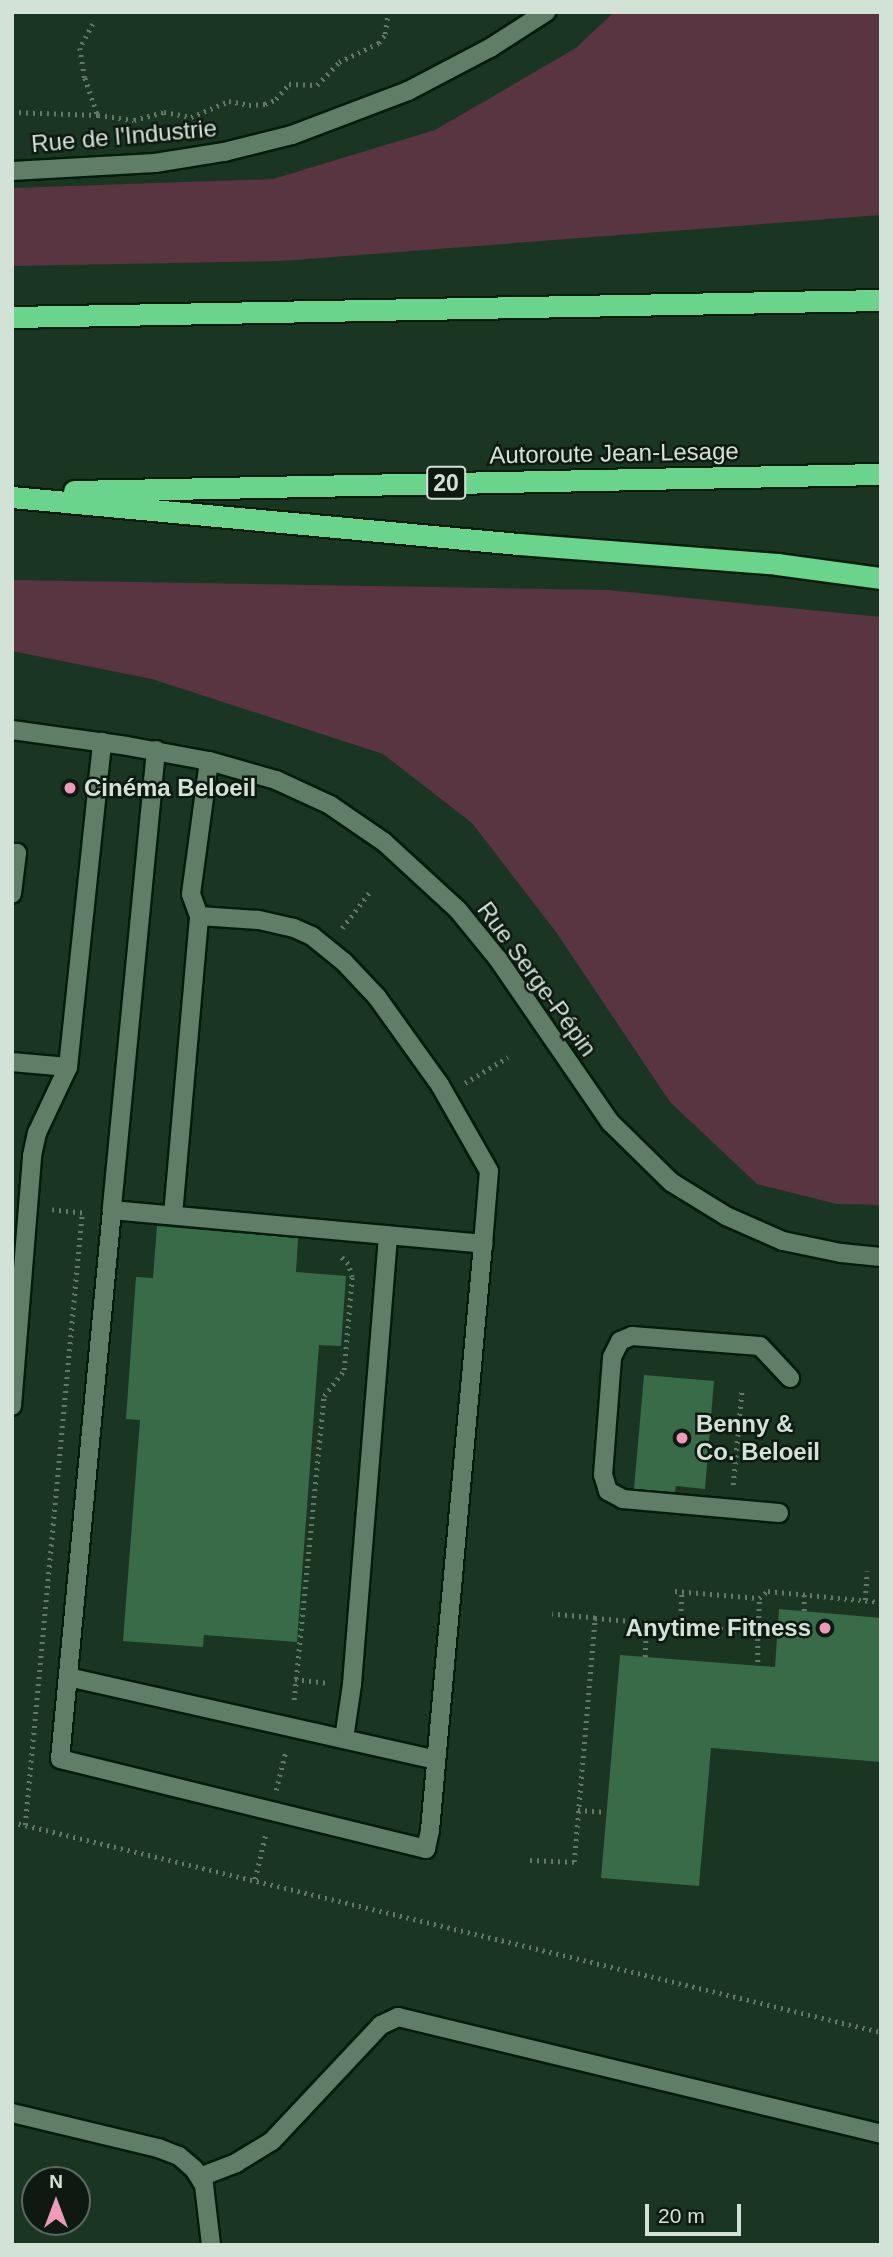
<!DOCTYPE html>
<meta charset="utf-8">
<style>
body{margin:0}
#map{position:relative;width:893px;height:2257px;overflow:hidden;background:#1a3522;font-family:Arial,sans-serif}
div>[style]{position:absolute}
.green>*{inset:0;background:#593441}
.building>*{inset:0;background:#386b48}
.path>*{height:4.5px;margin-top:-2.25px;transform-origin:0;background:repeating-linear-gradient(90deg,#637969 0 2px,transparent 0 7px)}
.roads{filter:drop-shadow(2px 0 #031c0b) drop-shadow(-2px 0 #031c0b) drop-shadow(0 2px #031c0b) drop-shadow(0 -2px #031c0b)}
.minor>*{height:18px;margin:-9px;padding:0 9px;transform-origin:9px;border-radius:9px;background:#607d67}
.highway>*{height:21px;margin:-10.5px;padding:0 10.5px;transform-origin:10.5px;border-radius:10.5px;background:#6ad48c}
.dots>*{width:19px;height:19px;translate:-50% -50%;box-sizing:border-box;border:4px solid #0e1911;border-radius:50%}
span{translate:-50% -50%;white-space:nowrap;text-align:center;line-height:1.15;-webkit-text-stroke:5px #0e1911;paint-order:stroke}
.shield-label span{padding:2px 5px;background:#0e1911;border:2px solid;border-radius:5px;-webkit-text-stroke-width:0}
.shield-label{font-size:23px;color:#d3e2d6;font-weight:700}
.street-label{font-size:24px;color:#d3e2d6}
.poi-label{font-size:24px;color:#d3e2d6;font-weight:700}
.left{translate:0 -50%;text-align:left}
.right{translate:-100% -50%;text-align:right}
.frame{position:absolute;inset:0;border:14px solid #d3e2d6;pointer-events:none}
.north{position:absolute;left:21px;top:2166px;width:70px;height:70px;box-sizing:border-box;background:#0e1911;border:2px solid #5d6960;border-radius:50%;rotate:0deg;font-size:19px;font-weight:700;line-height:28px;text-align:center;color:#d3e2d6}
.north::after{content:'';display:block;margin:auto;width:24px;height:32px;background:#ef9ab8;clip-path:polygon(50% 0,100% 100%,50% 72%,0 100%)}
.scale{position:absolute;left:645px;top:2204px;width:96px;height:32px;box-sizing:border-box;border:4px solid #d3e2d6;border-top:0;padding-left:9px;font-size:21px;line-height:24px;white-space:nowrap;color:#d3e2d6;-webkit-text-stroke:5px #0e1911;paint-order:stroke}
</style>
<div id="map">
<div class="green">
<i style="clip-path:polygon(614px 12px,881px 12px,881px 215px,281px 261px,12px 266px,12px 188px,273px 179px,435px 130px,576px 48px)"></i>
<i style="clip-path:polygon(12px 580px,608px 590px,881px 617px,881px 1205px,837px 1204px,757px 1184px,670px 1102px,556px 932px,472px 823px,383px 754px,152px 679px,12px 651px)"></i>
</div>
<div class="building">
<i style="clip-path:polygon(157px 1226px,298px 1238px,296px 1272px,346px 1276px,341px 1346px,319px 1345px,297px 1642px,204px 1635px,203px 1647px,123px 1641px,140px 1420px,126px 1419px,136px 1277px,153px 1278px)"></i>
<i style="clip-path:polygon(644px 1375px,714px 1381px,705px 1489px,676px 1486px,675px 1492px,634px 1489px)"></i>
<i style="clip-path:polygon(779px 1609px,881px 1618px,881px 1762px,711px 1748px,699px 1886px,601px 1878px,620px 1655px,775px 1667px)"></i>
</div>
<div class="path">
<i style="left:93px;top:24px;width:27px;rotate:118deg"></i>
<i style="left:80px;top:48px;width:30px;rotate:81deg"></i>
<i style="left:85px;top:78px;width:39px;rotate:71deg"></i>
<i style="left:12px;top:112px;width:86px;rotate:2deg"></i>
<i style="left:98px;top:115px;width:36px;rotate:8deg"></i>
<i style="left:134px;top:120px;width:31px;rotate:-15deg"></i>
<i style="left:164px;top:112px;width:27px;rotate:10deg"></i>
<i style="left:191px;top:117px;width:41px;rotate:-22.8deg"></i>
<i style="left:229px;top:101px;width:20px;rotate:11deg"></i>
<i style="left:249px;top:105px;width:16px;rotate:-4deg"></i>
<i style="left:265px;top:104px;width:12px;rotate:-24deg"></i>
<i style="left:276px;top:99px;width:20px;rotate:-49deg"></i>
<i style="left:289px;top:84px;width:28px;rotate:2deg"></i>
<i style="left:317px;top:85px;width:32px;rotate:-46deg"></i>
<i style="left:339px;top:62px;width:44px;rotate:-25.4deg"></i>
<i style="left:379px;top:43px;width:11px;rotate:-56deg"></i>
<i style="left:385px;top:34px;width:22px;rotate:-82deg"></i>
<i style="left:342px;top:928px;width:44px;rotate:-52.4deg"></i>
<i style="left:465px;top:1083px;width:50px;rotate:-31.2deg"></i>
<i style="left:733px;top:1485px;width:97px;rotate:-84.7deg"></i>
<i style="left:675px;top:1591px;width:84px;rotate:4.8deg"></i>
<i style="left:865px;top:1600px;width:29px;rotate:-86deg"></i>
<i style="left:804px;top:1611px;width:16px;rotate:-90deg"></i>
<i style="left:595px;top:1618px;width:164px;rotate:4.9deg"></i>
<i style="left:758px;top:1632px;width:34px;rotate:-88deg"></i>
<i style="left:759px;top:1598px;width:11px;rotate:-38deg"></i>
<i style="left:768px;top:1591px;width:114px;rotate:5.6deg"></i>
<i style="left:680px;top:1625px;width:33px;rotate:-87deg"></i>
<i style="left:758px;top:1632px;width:34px;rotate:90deg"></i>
<i style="left:645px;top:1657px;width:35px;rotate:-88deg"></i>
<i style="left:295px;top:1679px;width:34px;rotate:7deg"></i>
<i style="left:294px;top:1700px;width:305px;rotate:-84.4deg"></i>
<i style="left:324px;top:1396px;width:33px;rotate:-52deg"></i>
<i style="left:344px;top:1370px;width:93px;rotate:-85.1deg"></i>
<i style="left:352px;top:1277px;width:14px;rotate:-107deg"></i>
<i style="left:348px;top:1264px;width:13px;rotate:-135deg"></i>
<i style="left:276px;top:1790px;width:41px;rotate:-76deg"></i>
<i style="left:578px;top:1810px;width:28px;rotate:4deg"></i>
<i style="left:12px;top:1822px;width:894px;rotate:13.59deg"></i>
<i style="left:25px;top:1825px;width:615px;rotate:-84.68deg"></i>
<i style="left:82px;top:1213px;width:30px;rotate:-174deg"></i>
<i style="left:530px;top:1860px;width:44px;rotate:2.6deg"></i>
<i style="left:574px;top:1862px;width:245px;rotate:-85.1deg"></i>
<i style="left:595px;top:1618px;width:43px;rotate:-174.7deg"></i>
<i style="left:255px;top:1879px;width:47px;rotate:-76.6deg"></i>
</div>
<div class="roads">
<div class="minor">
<i style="left:12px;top:171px;width:143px;rotate:-3.2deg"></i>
<i style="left:155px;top:163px;width:70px;rotate:-9.1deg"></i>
<i style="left:224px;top:152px;width:70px;rotate:-14deg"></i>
<i style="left:292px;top:135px;width:124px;rotate:-20.8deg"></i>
<i style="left:408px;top:91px;width:93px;rotate:-27.7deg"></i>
<i style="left:490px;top:48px;width:67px;rotate:-32.7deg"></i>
<i style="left:12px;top:730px;width:116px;rotate:7.9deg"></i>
<i style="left:127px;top:746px;width:83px;rotate:10.4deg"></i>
<i style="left:209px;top:761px;width:70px;rotate:15.8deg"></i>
<i style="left:276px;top:780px;width:60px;rotate:24.8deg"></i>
<i style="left:330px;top:805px;width:65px;rotate:34.4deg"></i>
<i style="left:384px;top:842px;width:100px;rotate:42.6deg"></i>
<i style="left:458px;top:910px;width:63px;rotate:50.8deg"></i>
<i style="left:498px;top:959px;width:198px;rotate:55.5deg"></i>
<i style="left:610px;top:1122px;width:86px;rotate:44.5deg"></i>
<i style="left:671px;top:1182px;width:65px;rotate:31.7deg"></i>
<i style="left:726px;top:1216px;width:62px;rotate:23.7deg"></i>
<i style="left:783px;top:1241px;width:59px;rotate:11.7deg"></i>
<i style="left:841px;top:1253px;width:40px;rotate:5.7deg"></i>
<i style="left:156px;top:750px;width:462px;rotate:95.5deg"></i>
<i style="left:112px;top:1210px;width:373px;rotate:5.2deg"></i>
<i style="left:483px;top:1244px;width:73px;rotate:-85.3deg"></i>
<i style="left:489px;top:1171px;width:99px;rotate:-119.7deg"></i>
<i style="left:440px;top:1085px;width:108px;rotate:-125.6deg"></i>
<i style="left:377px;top:997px;width:48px;rotate:-133.3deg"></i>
<i style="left:344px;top:962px;width:41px;rotate:-140.9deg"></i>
<i style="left:312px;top:936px;width:20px;rotate:-156deg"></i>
<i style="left:294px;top:928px;width:37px;rotate:-167deg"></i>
<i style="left:258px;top:920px;width:59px;rotate:-176.1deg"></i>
<i style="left:12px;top:853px;width:5px"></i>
<i style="left:17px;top:853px;width:41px;rotate:97deg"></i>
<i style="left:12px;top:1062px;width:56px;rotate:5.1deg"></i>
<i style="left:68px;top:1067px;width:327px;rotate:-84deg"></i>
<i style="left:112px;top:1210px;width:551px;rotate:95.41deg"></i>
<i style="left:60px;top:1759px;width:377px;rotate:13.8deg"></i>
<i style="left:426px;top:1849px;width:19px;rotate:-78deg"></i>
<i style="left:430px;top:1830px;width:588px;rotate:-84.83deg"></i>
<i style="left:173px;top:1215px;width:300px;rotate:-85deg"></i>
<i style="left:199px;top:916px;width:23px;rotate:-110deg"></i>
<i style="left:191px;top:894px;width:134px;rotate:-82.3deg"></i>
<i style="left:12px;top:1406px;width:251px;rotate:-85.4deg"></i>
<i style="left:32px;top:1156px;width:24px;rotate:-78deg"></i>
<i style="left:37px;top:1133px;width:73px;rotate:-64.8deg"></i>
<i style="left:779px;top:1513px;width:157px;rotate:-174.9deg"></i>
<i style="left:623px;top:1499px;width:17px;rotate:-152deg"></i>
<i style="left:608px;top:1491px;width:17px;rotate:-107deg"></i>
<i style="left:603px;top:1475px;width:118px;rotate:-85.6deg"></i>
<i style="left:612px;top:1357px;width:18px;rotate:-63deg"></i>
<i style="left:620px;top:1341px;width:13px;rotate:-23deg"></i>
<i style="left:632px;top:1336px;width:128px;rotate:4.5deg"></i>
<i style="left:760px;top:1346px;width:44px;rotate:46.8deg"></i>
<i style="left:68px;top:1677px;width:377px;rotate:12.7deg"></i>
<i style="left:344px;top:1739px;width:56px;rotate:-81.7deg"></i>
<i style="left:352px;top:1684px;width:450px;rotate:-85.4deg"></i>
<i style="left:12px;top:2113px;width:150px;rotate:13.5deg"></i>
<i style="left:158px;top:2148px;width:22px;rotate:21deg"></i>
<i style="left:179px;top:2156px;width:20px;rotate:41deg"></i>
<i style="left:194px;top:2169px;width:19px;rotate:58deg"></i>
<i style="left:204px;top:2185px;width:60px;rotate:83.3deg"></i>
<i style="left:200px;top:2177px;width:39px;rotate:-21deg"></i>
<i style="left:236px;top:2163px;width:42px;rotate:-31.4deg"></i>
<i style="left:272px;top:2141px;width:159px;rotate:-46.8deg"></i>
<i style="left:381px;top:2025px;width:19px;rotate:-25deg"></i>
<i style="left:398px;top:2017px;width:497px;rotate:13.6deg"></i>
</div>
<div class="highway">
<i style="left:12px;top:317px;width:869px;rotate:-1.12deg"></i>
<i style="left:74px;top:491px;width:807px;rotate:-1.21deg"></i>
<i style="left:12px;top:497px;width:509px;rotate:5.3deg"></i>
<i style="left:519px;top:544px;width:259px;rotate:4.4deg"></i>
<i style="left:777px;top:564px;width:105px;rotate:7.7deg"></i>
</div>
</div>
<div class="dots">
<i style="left:70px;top:788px;background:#ef9ab8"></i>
<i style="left:682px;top:1438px;background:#ef9ab8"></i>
<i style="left:825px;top:1628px;background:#ef9ab8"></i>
</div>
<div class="shield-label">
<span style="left:446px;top:483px">20</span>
</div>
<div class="street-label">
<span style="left:124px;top:136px;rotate:-5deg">Rue de l'Industrie</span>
<span style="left:614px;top:453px;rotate:-1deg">Autoroute Jean-Lesage</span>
<span style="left:537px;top:979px;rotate:54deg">Rue Serge-Pépin</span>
</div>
<div class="poi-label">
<span class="left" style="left:84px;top:788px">Cinéma Beloeil</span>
<span class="left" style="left:696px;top:1438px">Benny &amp;<br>Co. Beloeil</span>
<span class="right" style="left:811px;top:1628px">Anytime Fitness</span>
</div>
<div class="frame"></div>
<div class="north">N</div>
<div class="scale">20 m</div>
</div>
